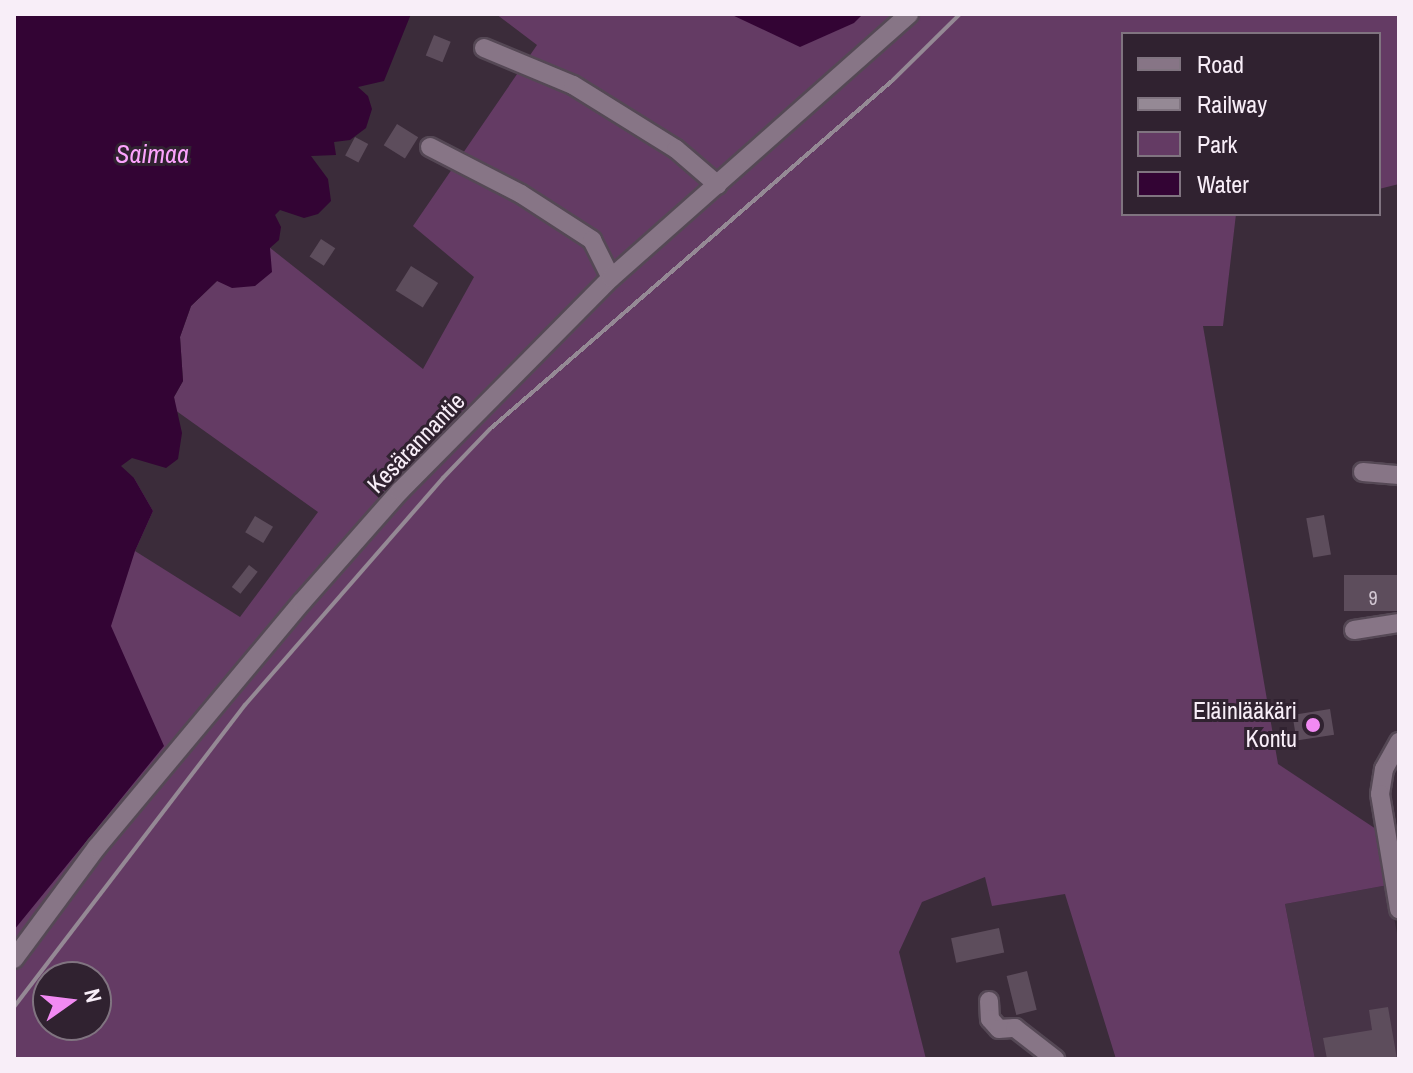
<!DOCTYPE html>
<meta charset="utf-8">
<style>
body{margin:0}
#map{position:relative;width:1413px;height:1073px;overflow:hidden;background:#3b2c3a;font-family:"Archivo Narrow",sans-serif}
div>[style]{position:absolute}
.built>*{inset:0;background:#473447}
.green>*{inset:0;background:#643b64}
.water>*{inset:0;background:#330434}
.building>*{inset:0;background:#5d4d5c;transform-origin:0 0}
.roads{filter:drop-shadow(2px 0 #554855) drop-shadow(-2px 0 #554855) drop-shadow(0 2px #554855) drop-shadow(0 -2px #554855)}
.minor>*{height:18px;margin:-9px;padding:0 9px;transform-origin:9px;border-radius:9px;background:#877586}
.rail>*{height:4px;margin:-2px;padding:0 2px;transform-origin:2px;border-radius:2px;background:#958995}
.dots>*{width:22px;height:22px;translate:-50% -50%;box-sizing:border-box;border:4px solid #302230;border-radius:50%}
span{translate:-50% -50%;white-space:nowrap;text-align:center;line-height:1.15;-webkit-text-stroke:6px #302230;paint-order:stroke}
.number-label{font-size:20px;color:#d1c6d1}
.number-label span{-webkit-text-stroke-width:0}
.street-label{font-size:24px;color:#f8eef8}
.poi-label{font-size:24px;color:#f8eef8}
.right{translate:-100% -50%;text-align:right}
.water-label{font-size:26px;color:#fca3fd;font-style:italic}
.frame{position:absolute;inset:0;border:16px solid #f8eef8;pointer-events:none}
.legend{position:absolute;left:1121px;top:32px;width:260px;height:184px;box-sizing:border-box;background:#302230;border:2px solid #807480;margin:0;padding:10px 14px;list-style:none;font-size:24px;color:#f8eef8}
.legend li{display:flex;align-items:center;gap:16px;height:40px}
.legend b{width:40px;border:2px solid #807480}
.north{position:absolute;left:32px;top:961px;width:80px;height:80px;box-sizing:border-box;background:#302230;border:2px solid #807480;border-radius:50%;rotate:76deg;font-size:22px;font-weight:700;line-height:32px;text-align:center;color:#f8eef8}
.north::after{content:'';display:block;margin:auto;width:28px;height:36px;background:#f28af3;clip-path:polygon(50% 0,100% 100%,50% 72%,0 100%)}
</style>
<div id="map">
<div class="built">
<i style="clip-path:polygon(1388px 885px,1399px 944px,1399px 1059px,1315px 1059px,1285px 904px)"></i>
</div>
<div class="green">
<i style="clip-path:polygon(evenodd,496px 14px,1399px 14px,1399px 184px,1379px 189px,1379px 34px,1123px 34px,1123px 214px,1236px 214px,1223px 326px,1203px 326px,1278px 764px,1379px 831px,1388px 885px,1285px 904px,1315px 1059px,1116px 1059px,1065px 894px,992px 906px,985px 877px,922px 902px,899px 952px,926px 1059px,14px 1059px,14px 478px,134px 478px,153px 511px,135px 551px,240px 617px,318px 512px,175px 410px,174px 397px,183px 381px,180px 337px,191px 306px,217px 281px,269px 247px,423px 369px,474px 277px,413px 226px,537px 45px,496px 14px,48px 977px,96px 977px,96px 1025px,48px 1025px,48px 977px)"></i>
</div>
<div class="water">
<i style="clip-path:polygon(14px 14px,411px 14px,384px 81px,358px 87px,368px 96px,372px 109px,366px 128px,350px 140px,334px 142px,336px 155px,311px 156px,328px 179px,331px 201px,318px 214px,304px 218px,280px 210px,275px 215px,281px 227px,279px 240px,270px 248px,272px 272px,255px 286px,232px 288px,217px 281px,191px 306px,180px 337px,183px 381px,174px 397px,182px 433px,178px 459px,166px 468px,132px 458px,121px 466px,134px 478px,153px 511px,135px 551px,111px 626px,164px 746px,14px 930px)"></i>
<i style="clip-path:polygon(730px 14px,863px 14px,854px 23px,800px 47px)"></i>
</div>
<div class="building">
<i style="left:434px;top:35px;width:18px;height:22px;rotate:22deg"></i>
<i style="left:397px;top:124px;width:25px;height:25px;rotate:32deg"></i>
<i style="left:355px;top:137px;width:15px;height:21px;rotate:28deg"></i>
<i style="left:321px;top:239px;width:17px;height:21px;rotate:33deg"></i>
<i style="left:411px;top:266px;width:32px;height:29px;rotate:32deg"></i>
<i style="left:1324px;top:515px;width:40px;height:18px;rotate:80deg"></i>
<i style="left:255px;top:516px;width:21px;height:19px;rotate:31deg"></i>
<i style="left:249px;top:565px;width:11px;height:28px;rotate:38deg"></i>
<i style="left:1399px;top:575px;width:36px;height:55px;rotate:90deg"></i>
<i style="left:1330px;top:709px;width:26px;height:38px;rotate:81deg"></i>
<i style="left:999px;top:928px;width:25px;height:49px;rotate:78deg"></i>
<i style="left:1027px;top:971px;width:40px;height:21px;rotate:76deg"></i>
<i style="clip-path:polygon(1388px 1007px,1397px 1059px,1327px 1059px,1323px 1038px,1372px 1030px,1369px 1010px)"></i>
</div>
<div class="roads">
<div class="minor">
<i style="left:484px;top:48px;width:96px;rotate:22.6deg"></i>
<i style="left:573px;top:85px;width:121px;rotate:31.9deg"></i>
<i style="left:676px;top:149px;width:55px;rotate:40.6deg"></i>
<i style="left:430px;top:147px;width:102px;rotate:27.3deg"></i>
<i style="left:521px;top:194px;width:85px;rotate:32.9deg"></i>
<i style="left:592px;top:240px;width:42px;rotate:63.4deg"></i>
<i style="left:1363px;top:472px;width:36px;rotate:5deg"></i>
<i style="left:1354px;top:630px;width:46px;rotate:-8.8deg"></i>
<i style="left:1399px;top:742px;width:31px;rotate:119deg"></i>
<i style="left:1384px;top:769px;width:25px;rotate:99deg"></i>
<i style="left:1380px;top:794px;width:117px;rotate:80.6deg"></i>
<i style="left:14px;top:959px;width:139px;rotate:-53.5deg"></i>
<i style="left:97px;top:847px;width:319px;rotate:-50.1deg"></i>
<i style="left:302px;top:602px;width:148px;rotate:-48.6deg"></i>
<i style="left:400px;top:491px;width:300px;rotate:-45.3deg"></i>
<i style="left:611px;top:278px;width:398px;rotate:-41.5deg"></i>
<i style="left:989px;top:1001px;width:18px;rotate:87deg"></i>
<i style="left:990px;top:1019px;width:13px;rotate:48deg"></i>
<i style="left:999px;top:1029px;width:16px;rotate:-4deg"></i>
<i style="left:1015px;top:1028px;width:51px;rotate:37.8deg"></i>
</div>
</div>
<div class="rail">
<i style="left:14px;top:1007px;width:380px;rotate:-52.6deg"></i>
<i style="left:245px;top:705px;width:301px;rotate:-48.9deg"></i>
<i style="left:443px;top:478px;width:68px;rotate:-46.2deg"></i>
<i style="left:490px;top:429px;width:533px;rotate:-40.89deg"></i>
<i style="left:893px;top:80px;width:94px;rotate:-44.6deg"></i>
</div>
<div class="dots">
<i style="left:1313px;top:725px;background:#f28af3"></i>
</div>
<div class="number-label">
<span style="left:1373px;top:597px">9</span>
</div>
<div class="street-label">
<span style="left:416px;top:443px;rotate:-46deg">Kesärannantie</span>
</div>
<div class="poi-label">
<span class="right" style="left:1297px;top:725px">Eläinlääkäri<br>Kontu</span>
</div>
<div class="water-label">
<span style="left:152px;top:154px">Saimaa</span>
</div>
<div class="frame"></div>
<ul class="legend">
<li><b style="height:10px;background:#877586"></b>Road</li>
<li><b style="height:10px;background:#958995"></b>Railway</li>
<li><b style="height:22px;background:#643b64"></b>Park</li>
<li><b style="height:22px;background:#330434"></b>Water</li>
</ul>
<div class="north">N</div>
</div>
